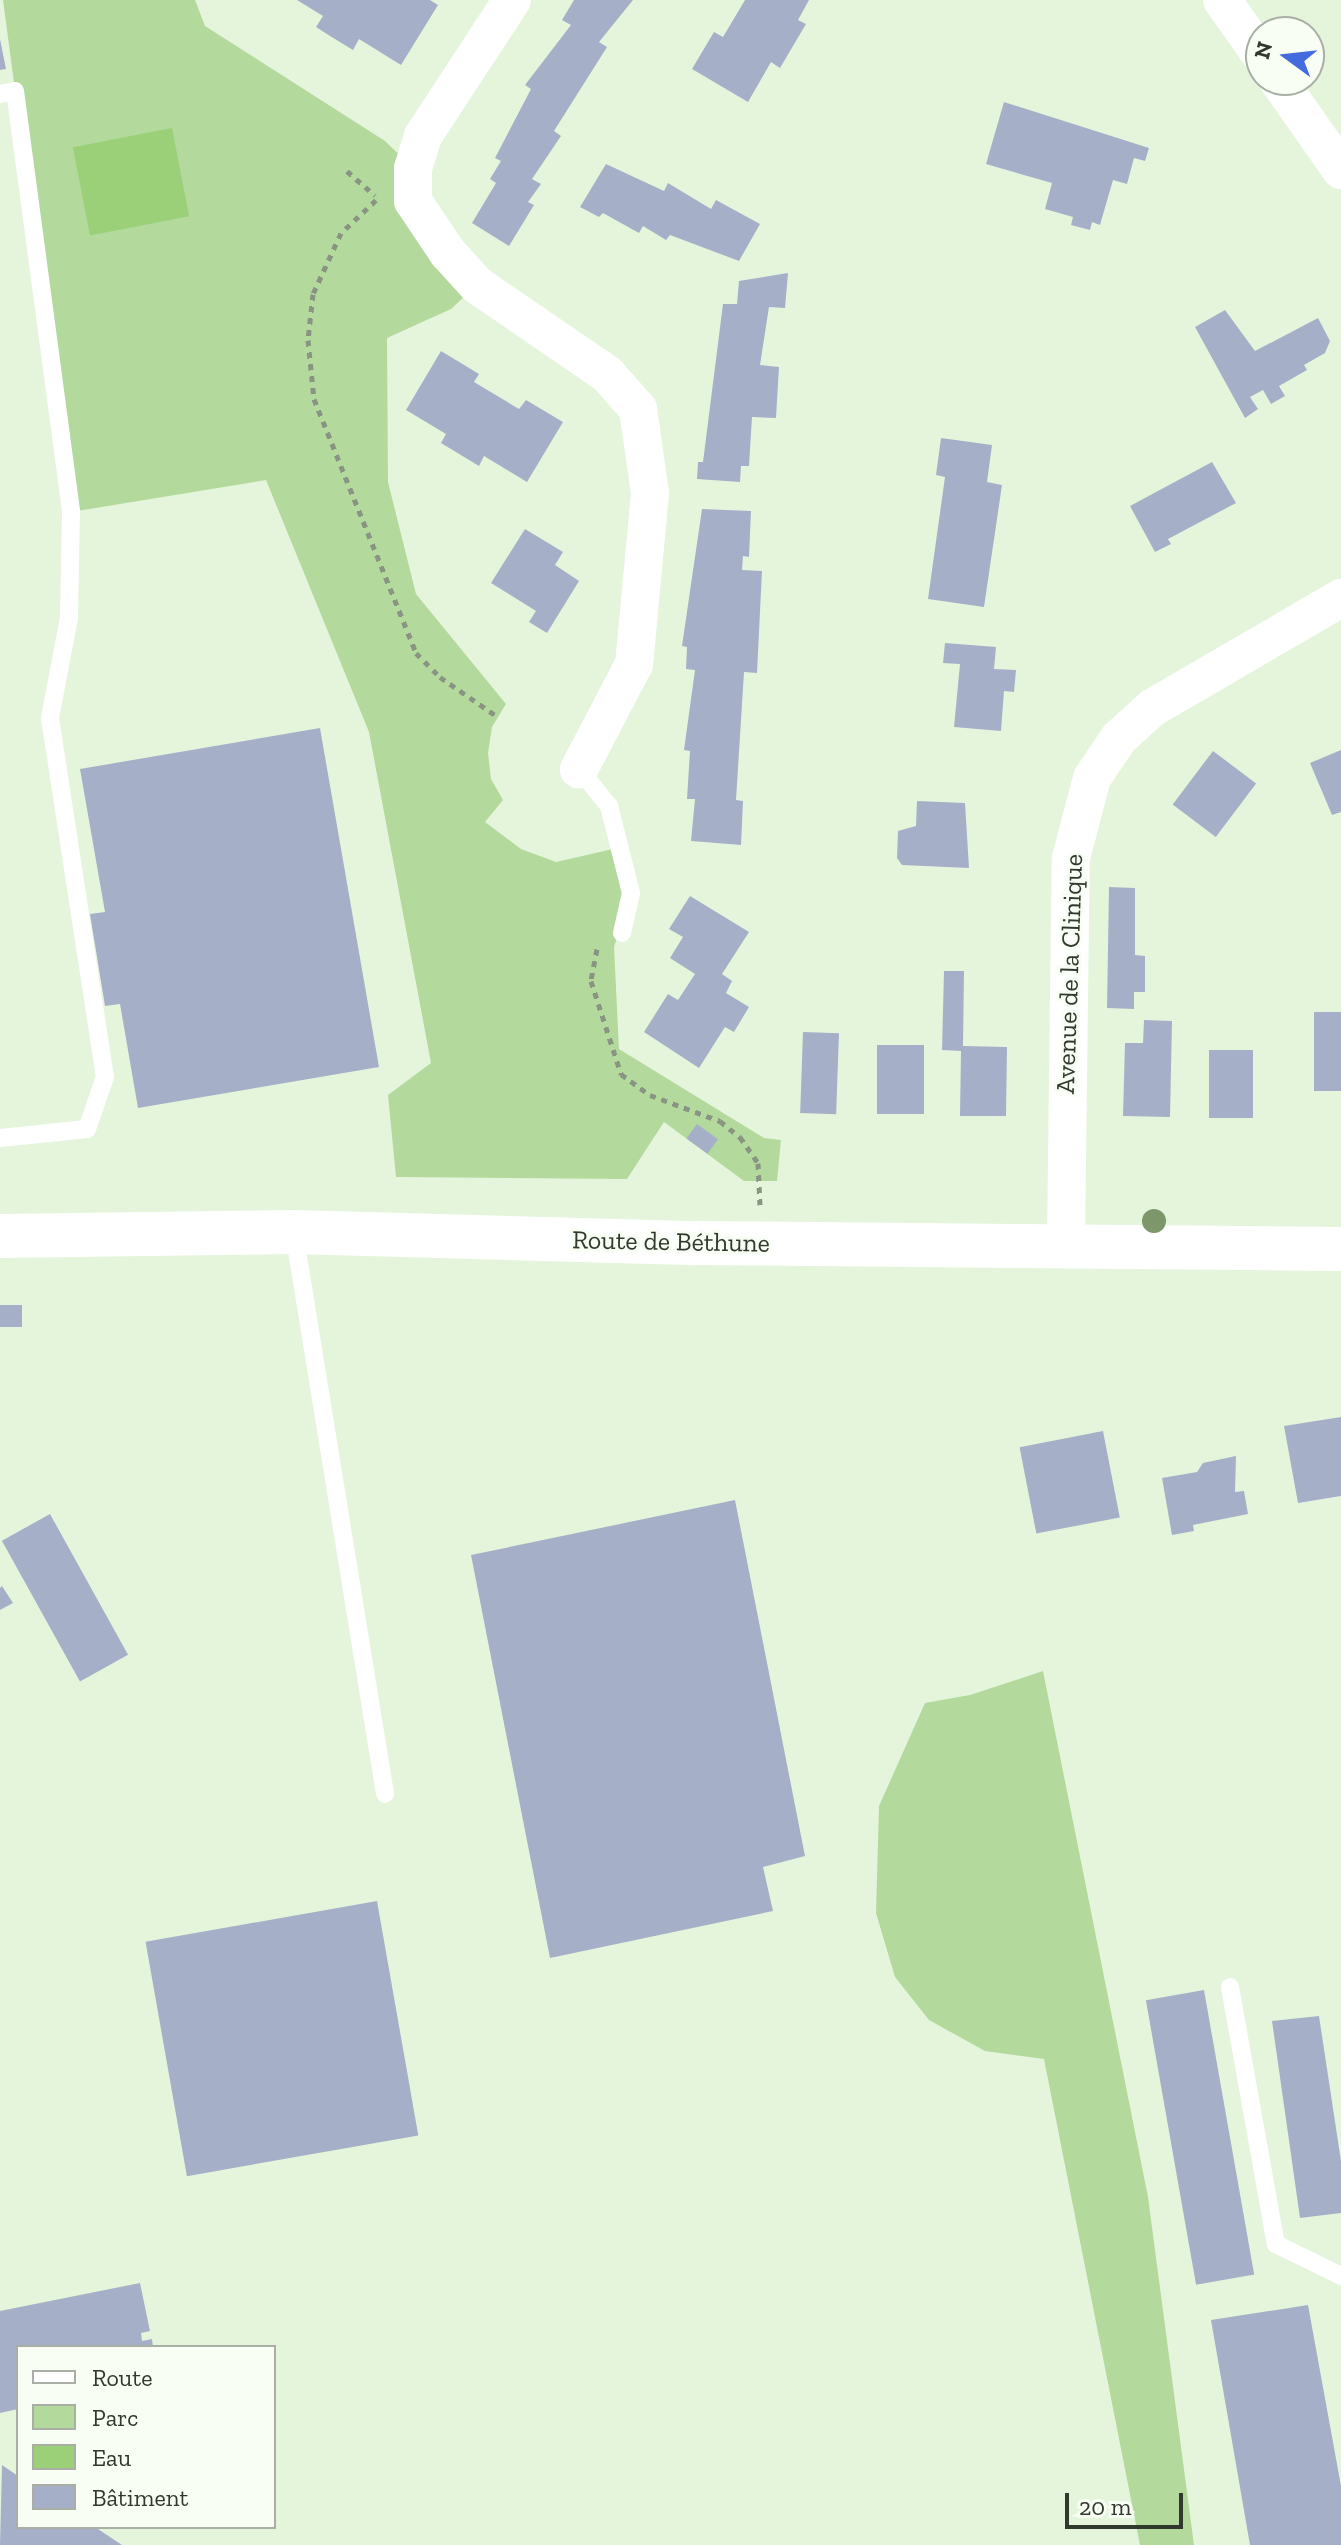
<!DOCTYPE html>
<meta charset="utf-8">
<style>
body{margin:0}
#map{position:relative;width:1341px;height:2545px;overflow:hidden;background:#e5f5dc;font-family:"Zilla Slab",serif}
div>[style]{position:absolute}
.green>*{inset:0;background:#b4d99d}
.water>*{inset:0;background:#9bd079;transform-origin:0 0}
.building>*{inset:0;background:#a5b0c8;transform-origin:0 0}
.path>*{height:5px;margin-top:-2.5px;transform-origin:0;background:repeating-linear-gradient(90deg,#899482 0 6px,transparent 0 12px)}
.lane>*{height:18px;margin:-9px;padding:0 9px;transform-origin:9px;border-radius:9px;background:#fff}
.street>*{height:38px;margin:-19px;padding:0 19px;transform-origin:19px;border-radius:19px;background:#fff}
.secondary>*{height:44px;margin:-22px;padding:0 22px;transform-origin:22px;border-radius:22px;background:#fff}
.trees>*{width:24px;height:24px;margin:-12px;border-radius:50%;background:#7d966a}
span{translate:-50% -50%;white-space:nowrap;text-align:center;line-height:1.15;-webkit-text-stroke:6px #f8fef4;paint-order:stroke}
.street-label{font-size:26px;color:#32382e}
.legend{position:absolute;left:16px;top:2345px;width:260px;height:184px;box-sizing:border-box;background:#f8fef4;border:2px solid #a9afa5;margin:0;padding:10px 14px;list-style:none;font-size:24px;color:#32382e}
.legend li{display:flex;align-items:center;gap:16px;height:40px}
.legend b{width:40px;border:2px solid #a9afa5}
.north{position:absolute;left:1245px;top:16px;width:80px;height:80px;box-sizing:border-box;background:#f8fef4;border:2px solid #a9afa5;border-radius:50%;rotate:285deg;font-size:22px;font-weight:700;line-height:32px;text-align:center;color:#32382e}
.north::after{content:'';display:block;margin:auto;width:28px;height:36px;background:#436bdd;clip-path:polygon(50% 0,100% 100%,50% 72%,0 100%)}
.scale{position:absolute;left:1065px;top:2493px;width:118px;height:36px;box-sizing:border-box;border:4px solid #32382e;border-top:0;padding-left:10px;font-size:24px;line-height:28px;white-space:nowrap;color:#32382e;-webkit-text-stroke:6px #f8fef4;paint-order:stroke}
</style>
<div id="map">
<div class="green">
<i style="clip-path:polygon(3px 0,195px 0,205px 26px,385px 141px,413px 168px,477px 285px,451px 309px,387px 338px,388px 482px,416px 594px,506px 704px,492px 727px,488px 753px,491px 779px,503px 800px,485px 822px,521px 849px,556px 862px,613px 849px,631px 893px,614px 947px,619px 1049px,764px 1138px,781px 1140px,777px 1181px,744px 1181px,664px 1122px,627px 1179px,396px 1177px,388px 1095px,431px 1063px,369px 732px,266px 480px,71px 512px)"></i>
<i style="clip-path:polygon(1043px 1671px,1148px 2197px,1194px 2545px,1140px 2545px,1044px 2059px,985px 2051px,929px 2020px,895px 1977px,876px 1913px,879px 1806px,925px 1703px,970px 1695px)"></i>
</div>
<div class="water">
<i style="left:172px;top:128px;width:90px;height:101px;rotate:79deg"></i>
</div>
<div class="building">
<i style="clip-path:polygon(297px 0,430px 0,438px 5px,401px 65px,359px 39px,353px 50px,330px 36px,316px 27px,323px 16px)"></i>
<i style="clip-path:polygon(574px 0,633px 0,599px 42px,607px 47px,554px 131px,561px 136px,532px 179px,541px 184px,528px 202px,534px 205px,509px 246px,472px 223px,496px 183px,490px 179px,501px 161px,495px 158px,531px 89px,525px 85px,571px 25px,562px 20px)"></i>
<i style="clip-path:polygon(745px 0,809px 0,798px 20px,806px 24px,780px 68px,771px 62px,748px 102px,692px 69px,714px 32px,723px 37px)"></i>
<i style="clip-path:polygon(0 39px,6px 69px,0 70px)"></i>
<i style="clip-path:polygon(1004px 102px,1149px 148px,1145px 161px,1134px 158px,1127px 184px,1113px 180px,1100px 225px,1092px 222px,1090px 230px,1071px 225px,1073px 217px,1045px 209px,1052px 183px,986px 164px)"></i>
<i style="clip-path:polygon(606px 164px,664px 191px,668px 183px,711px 209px,716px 200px,760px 224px,739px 261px,670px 235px,666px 240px,643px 226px,639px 233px,603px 213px,599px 217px,580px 207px)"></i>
<i style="clip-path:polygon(788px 273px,785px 308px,769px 307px,760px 365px,779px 367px,776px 418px,752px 417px,749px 466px,741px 466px,740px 482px,697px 479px,698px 462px,703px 462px,723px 304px,737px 304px,739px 281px)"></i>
<i style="clip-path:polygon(1225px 310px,1255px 351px,1318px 318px,1330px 341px,1325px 353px,1304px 365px,1307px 370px,1279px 386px,1285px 396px,1271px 404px,1263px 390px,1250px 397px,1258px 409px,1245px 418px,1195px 327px)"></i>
<i style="clip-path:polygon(441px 351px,479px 374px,474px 382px,519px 409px,526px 400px,563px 422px,527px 482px,484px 456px,479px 466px,441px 443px,446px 434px,406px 410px)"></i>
<i style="clip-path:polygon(941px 438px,992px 445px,987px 482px,1002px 485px,984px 607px,928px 599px,945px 477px,936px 475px)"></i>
<i style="clip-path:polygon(1212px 462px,1236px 503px,1168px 539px,1171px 544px,1155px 552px,1130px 506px)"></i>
<i style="clip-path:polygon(702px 509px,751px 511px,749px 557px,743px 556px,742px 570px,762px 571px,757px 673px,744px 672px,736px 800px,743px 801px,741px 845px,691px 841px,695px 799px,687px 799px,690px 751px,684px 750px,695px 670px,686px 669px,687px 647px,682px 646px)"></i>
<i style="clip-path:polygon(525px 529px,563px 552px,555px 565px,579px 581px,547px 633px,529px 622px,536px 611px,491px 583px)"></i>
<i style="clip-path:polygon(945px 643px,996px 647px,994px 669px,1016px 670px,1014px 692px,1004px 691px,1001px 731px,954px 727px,960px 664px,943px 663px)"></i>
<i style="clip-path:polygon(320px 728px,379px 1067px,138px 1108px,120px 1004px,105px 1006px,90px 914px,105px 912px,80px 769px)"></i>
<i style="clip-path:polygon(1341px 750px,1341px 812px,1332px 815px,1310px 763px)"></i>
<i style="left:1213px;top:751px;width:54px;height:67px;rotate:37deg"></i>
<i style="clip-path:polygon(917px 801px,965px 803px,969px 868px,902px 865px,897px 858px,898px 831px,916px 826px)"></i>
<i style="clip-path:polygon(1109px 887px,1135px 888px,1135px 955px,1145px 956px,1145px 992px,1134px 992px,1134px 1009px,1107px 1008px)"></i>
<i style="clip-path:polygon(690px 896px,749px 932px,722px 974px,732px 981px,726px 993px,749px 1007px,734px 1032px,725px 1027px,699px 1068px,644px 1032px,668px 994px,678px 1000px,695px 974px,670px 958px,683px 937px,669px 929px)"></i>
<i style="clip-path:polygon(944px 971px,964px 971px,963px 1046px,1007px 1047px,1006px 1116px,960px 1116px,961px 1051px,942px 1050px)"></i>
<i style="left:1314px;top:1012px;width:27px;height:79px"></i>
<i style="clip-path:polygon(1144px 1020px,1172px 1021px,1170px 1117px,1123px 1116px,1125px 1043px,1143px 1043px)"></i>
<i style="left:803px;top:1032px;width:36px;height:81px;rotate:2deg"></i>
<i style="left:877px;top:1045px;width:47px;height:69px"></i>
<i style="left:1209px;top:1050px;width:44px;height:68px"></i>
<i style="left:697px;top:1124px;width:26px;height:18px;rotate:36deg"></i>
<i style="left:0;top:1305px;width:22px;height:22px"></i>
<i style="clip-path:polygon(1341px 1417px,1341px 1496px,1298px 1503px,1284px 1426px)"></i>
<i style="left:1103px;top:1431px;width:88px;height:85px;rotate:79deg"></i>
<i style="clip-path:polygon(1236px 1456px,1235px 1492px,1244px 1491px,1248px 1514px,1193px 1525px,1194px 1531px,1172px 1535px,1162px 1478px,1197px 1472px,1203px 1463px)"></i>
<i style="clip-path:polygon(735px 1500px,805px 1856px,763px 1867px,773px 1911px,550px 1958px,471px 1555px)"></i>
<i style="left:50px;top:1514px;width:161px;height:55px;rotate:61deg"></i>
<i style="clip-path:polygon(2px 1586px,13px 1603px,0 1610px,0 1588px)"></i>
<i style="left:377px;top:1901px;width:238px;height:235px;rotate:80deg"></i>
<i style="left:1204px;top:1990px;width:289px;height:59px;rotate:80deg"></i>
<i style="clip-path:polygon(1319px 2016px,1341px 2161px,1341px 2213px,1300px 2218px,1272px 2021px)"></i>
<i style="clip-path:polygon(140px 2283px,150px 2331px,141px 2333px,142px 2341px,152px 2339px,153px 2347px,18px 2347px,18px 2409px,0 2413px,0 2311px)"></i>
<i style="clip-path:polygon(1308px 2305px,1341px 2486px,1341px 2545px,1250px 2545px,1211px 2320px)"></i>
<i style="clip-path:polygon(2px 2465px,18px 2476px,18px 2527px,95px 2527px,122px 2545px,0 2545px)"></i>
</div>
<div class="path">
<i style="left:347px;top:171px;width:37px;rotate:41deg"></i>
<i style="left:376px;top:200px;width:48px;rotate:136.7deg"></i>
<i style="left:341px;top:233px;width:67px;rotate:114.7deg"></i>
<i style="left:313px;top:294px;width:46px;rotate:96.2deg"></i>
<i style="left:308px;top:340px;width:59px;rotate:84.2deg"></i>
<i style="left:314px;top:399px;width:274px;rotate:68.1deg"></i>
<i style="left:416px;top:653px;width:34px;rotate:45deg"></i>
<i style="left:440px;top:677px;width:70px;rotate:34.6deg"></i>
<i style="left:597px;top:949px;width:33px;rotate:101deg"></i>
<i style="left:591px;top:981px;width:98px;rotate:72.1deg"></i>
<i style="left:621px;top:1074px;width:36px;rotate:36deg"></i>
<i style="left:650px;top:1095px;width:75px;rotate:20.4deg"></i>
<i style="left:720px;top:1121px;width:26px;rotate:39deg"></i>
<i style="left:740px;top:1137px;width:32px;rotate:55deg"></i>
<i style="left:758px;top:1163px;width:42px;rotate:87.3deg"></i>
</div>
<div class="lane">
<i style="left:0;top:94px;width:15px;rotate:-11deg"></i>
<i style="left:15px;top:91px;width:425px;rotate:82.4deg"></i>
<i style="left:71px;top:512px;width:106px;rotate:91.1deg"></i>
<i style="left:69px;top:618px;width:102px;rotate:100.8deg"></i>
<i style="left:50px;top:718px;width:363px;rotate:81.3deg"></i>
<i style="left:105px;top:1077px;width:55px;rotate:109.1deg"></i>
<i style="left:87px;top:1129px;width:87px;rotate:174.1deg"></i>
<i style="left:579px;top:769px;width:48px;rotate:51deg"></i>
<i style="left:609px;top:806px;width:90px;rotate:75.8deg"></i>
<i style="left:631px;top:893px;width:41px;rotate:102.7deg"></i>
<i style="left:294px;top:1232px;width:569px;rotate:80.8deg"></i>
<i style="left:1230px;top:1987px;width:261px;rotate:79.9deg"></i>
<i style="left:1276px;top:2244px;width:72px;rotate:26.2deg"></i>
</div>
<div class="street">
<i style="left:512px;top:0;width:163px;rotate:123.2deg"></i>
<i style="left:423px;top:136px;width:34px;rotate:107deg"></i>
<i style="left:413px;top:168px;width:33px;rotate:90deg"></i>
<i style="left:413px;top:201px;width:63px;rotate:56.1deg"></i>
<i style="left:448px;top:253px;width:43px;rotate:47.8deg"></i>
<i style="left:477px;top:285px;width:158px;rotate:34.4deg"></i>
<i style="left:607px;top:374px;width:47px;rotate:48.5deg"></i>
<i style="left:638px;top:409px;width:85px;rotate:81.9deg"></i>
<i style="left:650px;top:493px;width:172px;rotate:95.3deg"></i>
<i style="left:634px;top:664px;width:119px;rotate:117.6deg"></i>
<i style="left:1222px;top:0;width:67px;rotate:54.7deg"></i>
<i style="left:1278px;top:80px;width:110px;rotate:55deg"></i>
<i style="left:1066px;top:1244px;width:386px;rotate:-89.3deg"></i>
<i style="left:1071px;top:858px;width:83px;rotate:-75.3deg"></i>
<i style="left:1092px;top:778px;width:48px;rotate:-56deg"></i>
<i style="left:1119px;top:738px;width:45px;rotate:-42.3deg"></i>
<i style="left:1152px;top:708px;width:219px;rotate:-30.2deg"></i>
</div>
<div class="secondary">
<i style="left:0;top:1236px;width:294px;rotate:-0.8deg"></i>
<i style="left:294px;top:1232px;width:403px;rotate:1.6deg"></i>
<i style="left:697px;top:1243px;width:644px;rotate:0.53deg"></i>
</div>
<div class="trees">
<i style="left:1154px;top:1221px"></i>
</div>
<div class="street-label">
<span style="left:1070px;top:974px;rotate:-88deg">Avenue de la Clinique</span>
<span style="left:671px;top:1242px;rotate:1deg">Route de Béthune</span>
</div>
<ul class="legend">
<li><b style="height:10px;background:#fff"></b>Route</li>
<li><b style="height:22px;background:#b4d99d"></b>Parc</li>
<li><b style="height:22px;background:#9bd079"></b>Eau</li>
<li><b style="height:22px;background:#a5b0c8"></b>Bâtiment</li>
</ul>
<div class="north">N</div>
<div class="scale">20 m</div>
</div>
